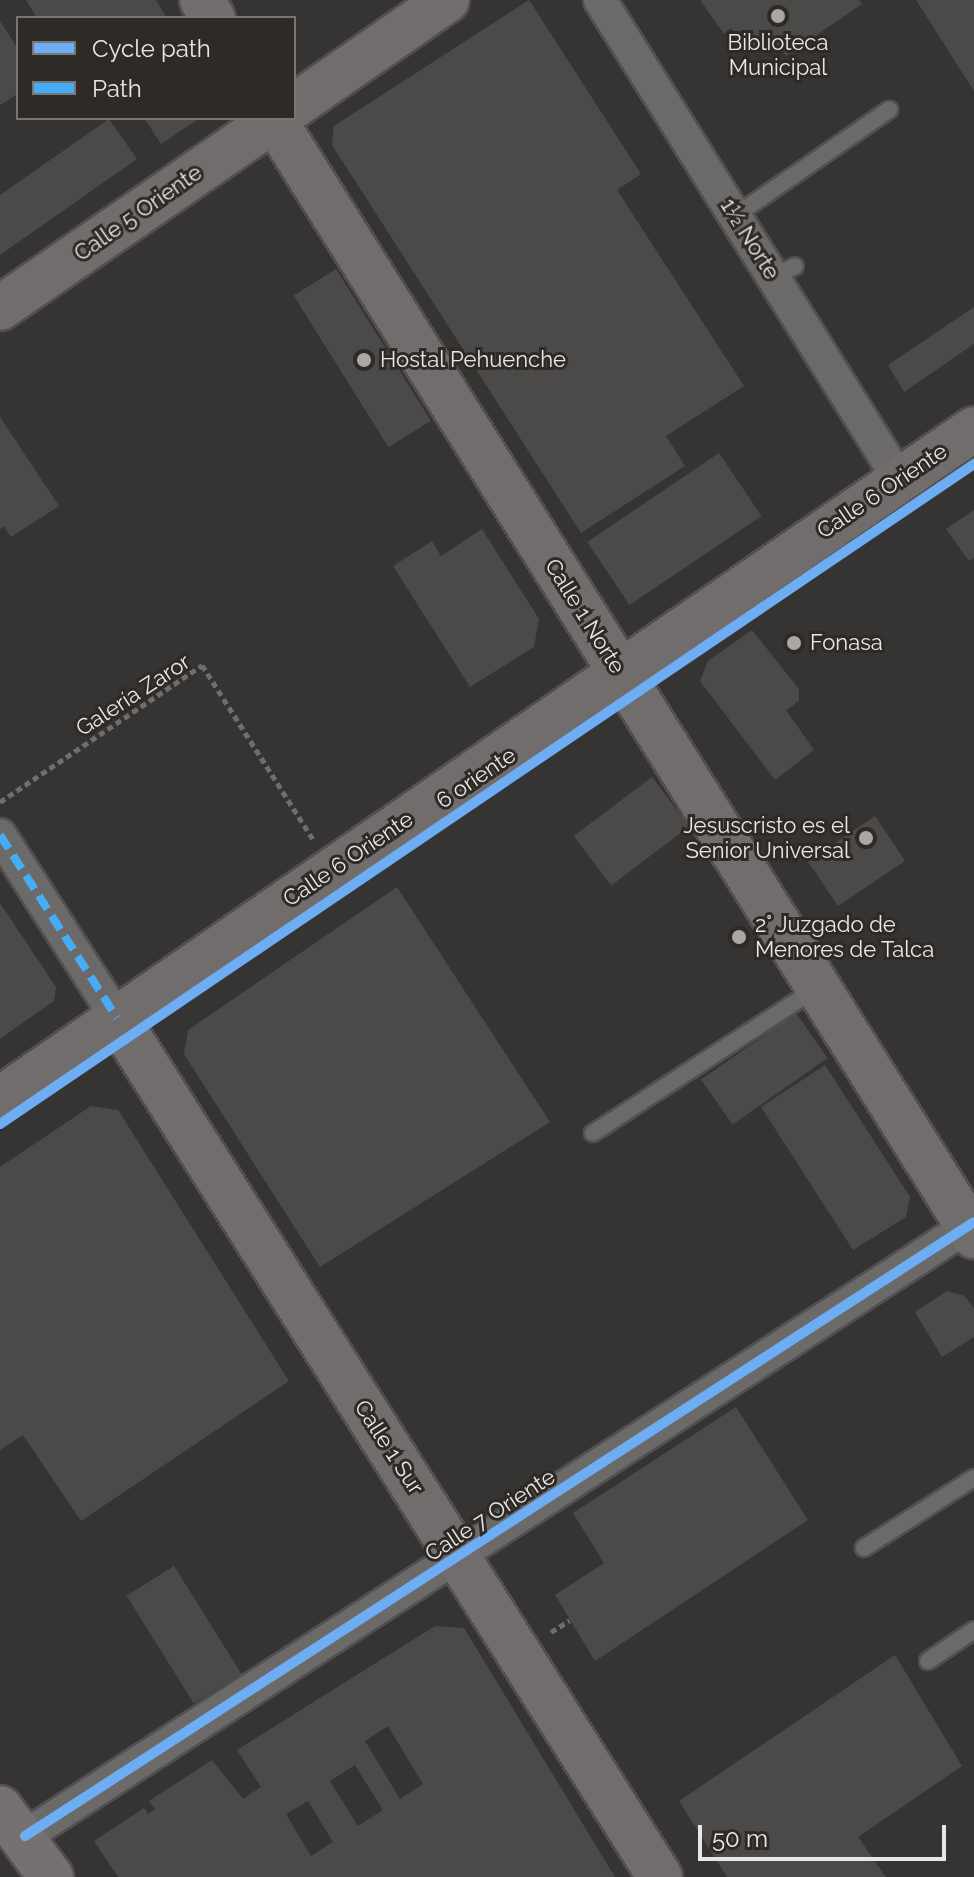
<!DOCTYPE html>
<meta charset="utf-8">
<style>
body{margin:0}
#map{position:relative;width:974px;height:1877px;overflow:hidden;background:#363432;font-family:Raleway,sans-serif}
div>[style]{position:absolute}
.building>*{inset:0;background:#4c4a49;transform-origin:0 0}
.path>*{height:5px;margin-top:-2.5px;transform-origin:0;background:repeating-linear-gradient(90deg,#6f6e6d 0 6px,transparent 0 10px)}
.roads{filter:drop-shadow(2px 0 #52504f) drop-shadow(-2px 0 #52504f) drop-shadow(0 2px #52504f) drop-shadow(0 -2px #52504f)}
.lane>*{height:16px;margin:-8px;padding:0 8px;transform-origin:8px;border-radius:8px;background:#6c6a68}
.street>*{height:32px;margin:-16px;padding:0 16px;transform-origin:16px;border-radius:16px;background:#6c6a68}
.secondary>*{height:44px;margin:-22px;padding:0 22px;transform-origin:22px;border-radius:22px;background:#726d6d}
.primary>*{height:44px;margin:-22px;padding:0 22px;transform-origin:22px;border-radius:22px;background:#777070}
.quiet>*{height:8px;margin-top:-4px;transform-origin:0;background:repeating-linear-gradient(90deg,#46acf6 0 16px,transparent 0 24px)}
.cycleway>*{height:10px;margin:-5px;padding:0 5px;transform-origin:5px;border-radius:5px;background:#6dadf4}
.dots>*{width:22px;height:22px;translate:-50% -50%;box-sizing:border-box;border:4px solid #2d2a27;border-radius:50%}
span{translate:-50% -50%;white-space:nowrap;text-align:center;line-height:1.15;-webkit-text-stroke:6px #2d2a27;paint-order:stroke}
.poi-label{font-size:22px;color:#e9e7e5}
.left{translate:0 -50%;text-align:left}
.right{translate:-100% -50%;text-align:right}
.street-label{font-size:22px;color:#e9e7e5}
.legend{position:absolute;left:16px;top:16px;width:280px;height:104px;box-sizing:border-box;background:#2d2a27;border:2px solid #787673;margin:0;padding:10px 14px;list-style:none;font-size:24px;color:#e9e7e5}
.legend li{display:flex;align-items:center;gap:16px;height:40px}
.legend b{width:40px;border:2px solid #787673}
.scale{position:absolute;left:698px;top:1825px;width:248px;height:36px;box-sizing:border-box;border:4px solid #e9e7e5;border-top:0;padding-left:10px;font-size:24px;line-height:28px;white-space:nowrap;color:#e9e7e5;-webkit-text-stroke:6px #2d2a27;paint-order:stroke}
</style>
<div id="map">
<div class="building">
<i style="clip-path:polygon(26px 0,156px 0,167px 18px,37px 18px)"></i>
<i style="clip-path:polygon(529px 0,641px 174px,617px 190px,744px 386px,666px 436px,685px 466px,581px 533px,332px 145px,334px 126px)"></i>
<i style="clip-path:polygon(700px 0,859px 0,862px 4px,786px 56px,771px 37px,750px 54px,731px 28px,724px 34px)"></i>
<i style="clip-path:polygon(916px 0,974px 0,974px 91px)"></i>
<i style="clip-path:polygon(0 21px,18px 49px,18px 94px,0 105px)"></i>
<i style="clip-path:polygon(144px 118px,200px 118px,161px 144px)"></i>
<i style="clip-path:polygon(109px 119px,137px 159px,0 255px,0 195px)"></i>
<i style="left:336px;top:269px;width:179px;height:50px;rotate:58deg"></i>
<i style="clip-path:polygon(974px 307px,974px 344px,904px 392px,888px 365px)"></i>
<i style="clip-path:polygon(0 417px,59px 506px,11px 537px,4px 526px,0 529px)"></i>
<i style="left:719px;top:453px;width:76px;height:159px;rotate:56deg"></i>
<i style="clip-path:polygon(974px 510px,974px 558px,969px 561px,946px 529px)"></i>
<i style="clip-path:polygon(482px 529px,539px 619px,534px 647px,470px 687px,393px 566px,432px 541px,441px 556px)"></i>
<i style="clip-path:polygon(752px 630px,799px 689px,799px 701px,786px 710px,814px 750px,775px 780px,700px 681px,708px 661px)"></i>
<i style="left:652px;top:777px;width:62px;height:98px;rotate:53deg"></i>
<i style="left:875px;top:816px;width:54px;height:81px;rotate:56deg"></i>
<i style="clip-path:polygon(397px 887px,550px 1122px,320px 1267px,184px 1054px,188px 1030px)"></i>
<i style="clip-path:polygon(0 903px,56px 987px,54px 1001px,0 1039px)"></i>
<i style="left:796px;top:1013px;width:55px;height:116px;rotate:55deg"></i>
<i style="clip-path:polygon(825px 1065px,910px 1197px,906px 1217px,853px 1250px,761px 1107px)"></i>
<i style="clip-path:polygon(91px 1106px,118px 1110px,289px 1381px,81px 1521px,23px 1435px,0 1450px,0 1167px)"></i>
<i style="clip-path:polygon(947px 1291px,965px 1296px,974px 1309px,974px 1337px,942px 1357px,915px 1312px)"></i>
<i style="clip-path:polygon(736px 1407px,808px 1520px,595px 1661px,555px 1595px,604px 1563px,573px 1513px)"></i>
<i style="left:174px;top:1566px;width:127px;height:56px;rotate:58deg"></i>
<i style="clip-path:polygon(evenodd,435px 1626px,464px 1628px,615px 1877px,118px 1877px,94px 1841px,144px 1808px,148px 1814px,155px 1809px,149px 1801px,212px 1760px,243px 1799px,261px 1787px,237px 1750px,435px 1626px,388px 1726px,423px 1784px,400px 1799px,365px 1741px,388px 1726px,435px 1626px,355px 1765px,383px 1810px,358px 1826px,330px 1781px,355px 1765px,435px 1626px,308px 1801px,333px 1842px,311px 1856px,286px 1814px,308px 1801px)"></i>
<i style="clip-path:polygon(895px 1655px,962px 1766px,858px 1837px,886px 1877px,727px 1877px,679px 1801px)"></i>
</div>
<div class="path">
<i style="left:0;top:802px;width:244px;rotate:-34.1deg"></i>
<i style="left:202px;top:665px;width:206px;rotate:57.5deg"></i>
<i style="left:551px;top:1632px;width:22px;rotate:-32deg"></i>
</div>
<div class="roads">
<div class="lane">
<i style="left:736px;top:215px;width:186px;rotate:-34.5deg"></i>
<i style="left:774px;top:276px;width:23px;rotate:-25deg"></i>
<i style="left:593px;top:1133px;width:267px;rotate:-32.9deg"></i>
<i style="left:864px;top:1548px;width:130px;rotate:-32.5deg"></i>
<i style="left:928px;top:1661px;width:55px;rotate:-34deg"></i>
</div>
<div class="street">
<i style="left:600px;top:0;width:565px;rotate:58.03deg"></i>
<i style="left:0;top:835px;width:217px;rotate:57.4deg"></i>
<i style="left:25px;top:1836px;width:1130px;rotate:-32.9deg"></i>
</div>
<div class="secondary">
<i style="left:202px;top:0;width:21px;rotate:59deg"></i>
<i style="left:294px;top:106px;width:186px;rotate:-34.7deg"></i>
<i style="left:273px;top:118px;width:1320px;rotate:57.91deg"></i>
<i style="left:0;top:308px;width:335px;rotate:-34.5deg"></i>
<i style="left:117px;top:1018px;width:1016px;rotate:57.7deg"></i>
<i style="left:0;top:1099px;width:1182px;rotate:-34.52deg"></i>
</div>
<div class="primary">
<i style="left:0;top:1808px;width:86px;rotate:53.5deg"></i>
</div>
</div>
<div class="quiet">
<i style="left:0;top:835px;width:217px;rotate:57.4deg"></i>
</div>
<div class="cycleway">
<i style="left:0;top:1124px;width:1177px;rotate:-34.12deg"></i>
<i style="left:25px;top:1836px;width:1130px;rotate:-32.9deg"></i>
</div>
<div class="dots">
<i style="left:778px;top:16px;background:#aaa8a6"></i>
<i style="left:364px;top:360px;background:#aaa8a6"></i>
<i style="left:794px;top:643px;background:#aaa8a6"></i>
<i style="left:866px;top:838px;background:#aaa8a6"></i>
<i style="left:739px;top:937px;background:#aaa8a6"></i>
</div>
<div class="poi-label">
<span style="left:778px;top:55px">Biblioteca<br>Municipal</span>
<span class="left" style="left:380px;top:360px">Hostal Pehuenche</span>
<span class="left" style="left:810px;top:643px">Fonasa</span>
<span class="right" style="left:850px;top:838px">Jesuscristo es el<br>Senior Universal</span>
<span class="left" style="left:755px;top:937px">2° Juzgado de<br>Menores de Talca</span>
</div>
<div class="street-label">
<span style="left:138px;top:213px;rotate:-35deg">Calle 5 Oriente</span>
<span style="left:750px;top:239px;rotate:58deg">1½ Norte</span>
<span style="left:882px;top:491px;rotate:-34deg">Calle 6 Oriente</span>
<span style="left:585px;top:616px;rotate:58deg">Calle 1 Norte</span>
<span style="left:133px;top:695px;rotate:-33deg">Galería Zaror</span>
<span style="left:476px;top:778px;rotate:-34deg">6 oriente</span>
<span style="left:348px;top:859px;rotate:-34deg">Calle 6 Oriente</span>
<span style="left:389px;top:1447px;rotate:57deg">Calle 1 Sur</span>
<span style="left:490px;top:1515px;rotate:-33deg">Calle 7 Oriente</span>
</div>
<ul class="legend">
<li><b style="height:10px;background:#6dadf4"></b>Cycle path</li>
<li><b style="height:10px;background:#46acf6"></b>Path</li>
</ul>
<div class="scale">50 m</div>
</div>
